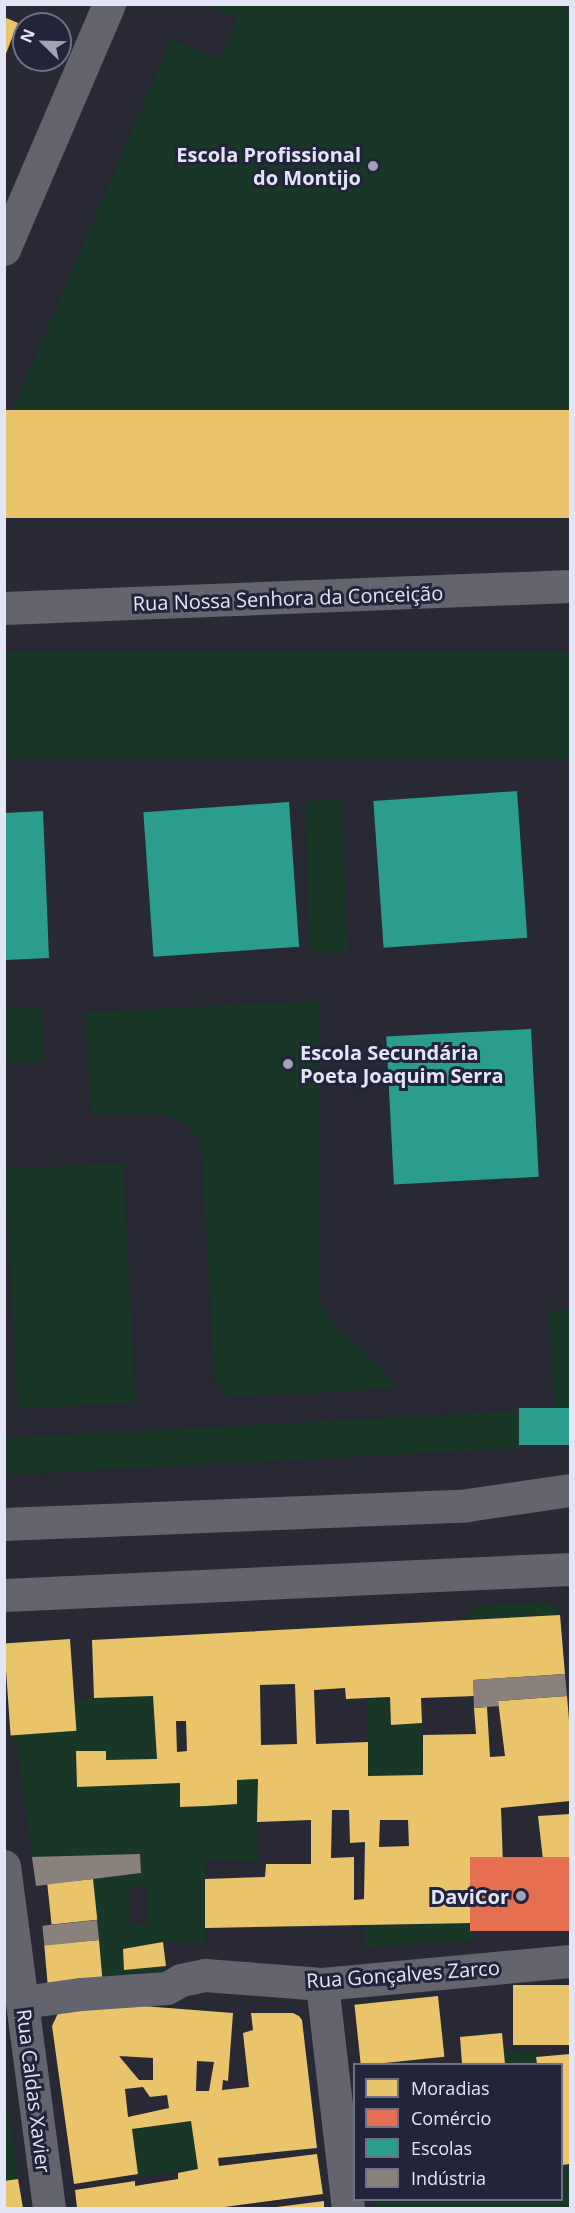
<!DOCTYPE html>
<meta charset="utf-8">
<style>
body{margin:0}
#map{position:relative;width:575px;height:2213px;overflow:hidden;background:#282935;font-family:"Open Sans",sans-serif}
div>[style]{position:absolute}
.green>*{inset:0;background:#183726;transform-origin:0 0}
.homes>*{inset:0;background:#e9c46a;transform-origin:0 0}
.shops>*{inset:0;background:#e76f51;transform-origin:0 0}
.schools>*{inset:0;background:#2a9d8f;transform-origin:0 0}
.industry>*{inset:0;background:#8a817c;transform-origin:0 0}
.street>*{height:33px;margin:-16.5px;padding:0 16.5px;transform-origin:16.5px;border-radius:16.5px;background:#63646e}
.dots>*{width:16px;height:16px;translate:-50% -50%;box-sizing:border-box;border:3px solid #22243b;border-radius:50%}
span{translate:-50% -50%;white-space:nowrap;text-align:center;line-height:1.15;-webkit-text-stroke:6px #22243b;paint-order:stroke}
.poi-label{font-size:20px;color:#e2e5f5;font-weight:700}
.right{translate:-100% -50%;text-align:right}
.left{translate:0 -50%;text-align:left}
.street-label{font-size:20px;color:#e2e5f5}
.frame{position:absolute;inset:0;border:6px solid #e2e5f5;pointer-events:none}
.legend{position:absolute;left:353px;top:2063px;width:210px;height:138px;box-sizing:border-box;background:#22243b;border:2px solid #6f7185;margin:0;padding:8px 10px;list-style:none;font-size:18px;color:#e2e5f5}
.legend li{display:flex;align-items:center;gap:12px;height:30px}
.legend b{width:30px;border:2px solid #6f7185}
.north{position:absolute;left:12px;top:12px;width:60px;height:60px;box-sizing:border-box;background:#22243b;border:2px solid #6f7185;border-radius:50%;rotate:293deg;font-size:16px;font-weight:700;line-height:24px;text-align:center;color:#e2e5f5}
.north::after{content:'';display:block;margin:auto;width:21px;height:27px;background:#a1a3b2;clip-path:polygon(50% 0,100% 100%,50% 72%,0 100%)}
</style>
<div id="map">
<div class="green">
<i style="clip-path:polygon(207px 5px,570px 5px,570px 410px,5px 437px,5px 428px,171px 39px,219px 60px,238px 18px)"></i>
<i style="left:570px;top:652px;width:107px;height:566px;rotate:90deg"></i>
<i style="left:342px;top:800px;width:152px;height:37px;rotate:88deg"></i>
<i style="clip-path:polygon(320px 1001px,319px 1302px,336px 1327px,377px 1364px,396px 1387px,340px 1392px,227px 1396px,215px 1381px,201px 1142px,188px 1125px,163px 1114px,91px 1114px,85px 1012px)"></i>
<i style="left:42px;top:1008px;width:54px;height:37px;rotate:89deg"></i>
<i style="left:123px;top:1163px;width:240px;height:118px;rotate:87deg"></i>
<i style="clip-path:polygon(569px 1309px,570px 1408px,554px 1409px,549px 1310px)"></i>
<i style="left:519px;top:1411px;width:37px;height:516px;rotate:87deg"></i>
<i style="clip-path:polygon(547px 1602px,558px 1608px,560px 1615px,470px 1619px,470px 1606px)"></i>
<i style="clip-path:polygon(evenodd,153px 1696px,157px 1759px,106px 1760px,105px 1751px,77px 1751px,78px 1787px,180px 1783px,181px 1807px,206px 1806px,237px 1804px,237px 1780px,258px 1779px,258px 1861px,205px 1860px,205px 1943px,163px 1942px,123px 1949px,124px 1970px,166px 1966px,167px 1977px,103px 1984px,93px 1879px,141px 1873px,140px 1854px,32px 1857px,15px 1732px,75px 1731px,74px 1699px,153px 1696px,146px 1886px,148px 1924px,131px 1925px,129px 1888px,146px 1886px)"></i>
<i style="clip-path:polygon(390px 1697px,391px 1725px,422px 1723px,423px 1775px,368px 1776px,367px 1699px)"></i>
<i style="clip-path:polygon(473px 1923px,473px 1941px,365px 1947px,364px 1926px)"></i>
<i style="clip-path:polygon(536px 2049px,537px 2064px,505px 2064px,504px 2052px)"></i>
<i style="clip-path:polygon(4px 2113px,9px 2113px,18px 2179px,5px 2181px)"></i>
<i style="left:191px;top:2121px;width:49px;height:60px;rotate:82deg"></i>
<i style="clip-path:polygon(570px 2164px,570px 2208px,377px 2208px,376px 2200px,562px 2200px,562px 2165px)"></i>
</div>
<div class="homes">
<i style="clip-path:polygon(4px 17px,18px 23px,5px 56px,4px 56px)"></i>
<i style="left:570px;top:410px;width:108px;height:567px;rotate:90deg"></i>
<i style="clip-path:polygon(evenodd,560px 1615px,565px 1674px,473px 1680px,474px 1696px,421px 1698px,422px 1723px,391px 1725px,390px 1697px,346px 1699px,345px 1688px,314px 1690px,316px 1744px,368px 1742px,368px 1776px,423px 1775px,423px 1735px,476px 1734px,474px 1708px,487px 1707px,490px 1757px,505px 1756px,498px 1701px,567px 1696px,570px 1732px,570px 1801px,501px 1808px,503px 1865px,471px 1868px,473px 1923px,205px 1928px,205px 1879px,265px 1877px,266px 1864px,311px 1864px,311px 1820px,257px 1822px,258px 1779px,237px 1780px,237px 1804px,206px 1806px,180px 1807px,180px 1783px,77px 1787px,76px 1751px,106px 1751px,106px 1760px,157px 1759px,153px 1696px,94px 1698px,92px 1640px,560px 1615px,295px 1684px,297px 1744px,261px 1745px,260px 1685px,295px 1684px,560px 1615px,176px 1721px,186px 1721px,187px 1751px,177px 1752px,176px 1721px,560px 1615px,332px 1810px,349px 1810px,350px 1843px,365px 1842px,364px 1899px,354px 1900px,354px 1857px,331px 1858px,332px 1810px,560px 1615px,380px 1820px,408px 1820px,409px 1846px,379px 1847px,380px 1820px)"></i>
<i style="left:70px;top:1639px;width:92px;height:66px;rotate:86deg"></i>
<i style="clip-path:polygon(570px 1814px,570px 1857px,543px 1860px,538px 1816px)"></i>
<i style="left:93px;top:1879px;width:41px;height:46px;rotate:84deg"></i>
<i style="left:99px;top:1940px;width:44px;height:55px;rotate:85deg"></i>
<i style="clip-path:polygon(163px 1942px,166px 1966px,124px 1970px,123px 1949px)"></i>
<i style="left:570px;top:1985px;width:60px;height:57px;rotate:90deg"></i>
<i style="left:438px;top:1996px;width:61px;height:84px;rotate:84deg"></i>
<i style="clip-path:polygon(evenodd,78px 2001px,233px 2013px,228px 2081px,223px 2080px,222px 2090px,249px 2087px,243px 2033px,253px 2030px,251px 2013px,293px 2013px,299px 2016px,302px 2020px,317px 2148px,218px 2158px,219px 2166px,317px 2154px,323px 2194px,217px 2208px,77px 2208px,75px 2190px,135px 2181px,135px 2186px,178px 2179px,178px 2173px,198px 2169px,191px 2121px,132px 2129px,138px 2174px,74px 2184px,52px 2026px,60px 2009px,78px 2001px,119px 2056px,153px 2058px,153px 2080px,139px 2080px,119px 2056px,78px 2001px,197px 2061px,214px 2062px,209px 2091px,196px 2091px,197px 2061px,78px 2001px,143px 2087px,150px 2097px,167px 2095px,169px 2108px,128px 2117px,125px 2089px,143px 2087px)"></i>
<i style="clip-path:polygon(502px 2033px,505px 2064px,462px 2064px,460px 2037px)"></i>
<i style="clip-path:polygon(570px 2054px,570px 2164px,562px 2165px,562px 2064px,537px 2064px,536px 2057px)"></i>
<i style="clip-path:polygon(18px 2179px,23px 2208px,4px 2208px,4px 2181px)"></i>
<i style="clip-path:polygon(324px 2201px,324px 2208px,277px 2208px,277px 2207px)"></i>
</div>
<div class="shops">
<i style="left:570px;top:1857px;width:74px;height:100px;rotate:90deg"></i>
</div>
<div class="schools">
<i style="left:517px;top:791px;width:147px;height:144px;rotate:86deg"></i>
<i style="left:289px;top:802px;width:145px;height:146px;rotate:86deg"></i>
<i style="clip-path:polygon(43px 811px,49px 958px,5px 960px,5px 813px)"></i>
<i style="left:531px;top:1029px;width:148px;height:145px;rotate:87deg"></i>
<i style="left:570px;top:1408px;width:37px;height:51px;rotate:90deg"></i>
</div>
<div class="industry">
<i style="clip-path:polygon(565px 1674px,567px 1696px,498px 1701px,499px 1706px,474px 1708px,473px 1680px)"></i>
<i style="clip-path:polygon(140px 1854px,141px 1873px,36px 1886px,32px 1857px)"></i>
<i style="left:97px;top:1920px;width:20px;height:55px;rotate:84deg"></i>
</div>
<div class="street">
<i style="left:4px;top:249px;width:267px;rotate:-66.8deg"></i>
<i style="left:4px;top:608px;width:566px;rotate:-2.23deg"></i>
<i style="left:4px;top:1524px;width:463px;rotate:-2.3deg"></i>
<i style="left:467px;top:1505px;width:104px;rotate:-8.3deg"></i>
<i style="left:4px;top:1595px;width:567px;rotate:-2.63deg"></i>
<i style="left:4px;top:1866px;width:345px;rotate:82.5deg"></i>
<i style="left:322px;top:1984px;width:226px;rotate:83.4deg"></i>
<i style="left:23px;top:2002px;width:59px;rotate:-7.9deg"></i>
<i style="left:81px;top:1994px;width:86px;rotate:-4deg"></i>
<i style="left:167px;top:1988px;width:16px;rotate:-30deg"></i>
<i style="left:181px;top:1980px;width:25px;rotate:-12deg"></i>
<i style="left:205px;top:1975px;width:117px;rotate:4.4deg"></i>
<i style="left:322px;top:1984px;width:249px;rotate:-5.3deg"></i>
</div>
<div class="dots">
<i style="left:373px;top:166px;background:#a1a3b2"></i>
<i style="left:288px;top:1064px;background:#a1a3b2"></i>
<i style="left:521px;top:1896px;background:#a1a3b2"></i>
</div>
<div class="poi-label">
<span class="right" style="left:361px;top:166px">Escola Profissional<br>do Montijo</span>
<span class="left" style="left:300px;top:1064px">Escola Secundária<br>Poeta Joaquim Serra</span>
<span class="right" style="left:509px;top:1896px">DaviCor</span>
</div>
<div class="street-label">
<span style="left:288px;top:598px;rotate:-2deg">Rua Nossa Senhora da Conceição</span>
<span style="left:403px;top:1974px;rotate:-4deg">Rua Gonçalves Zarco</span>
<span style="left:34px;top:2091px;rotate:83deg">Rua Caldas Xavier</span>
</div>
<div class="frame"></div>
<ul class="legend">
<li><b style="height:16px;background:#e9c46a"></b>Moradias</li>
<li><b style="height:16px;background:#e76f51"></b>Comércio</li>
<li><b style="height:16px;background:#2a9d8f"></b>Escolas</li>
<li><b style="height:16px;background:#8a817c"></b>Indústria</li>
</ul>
<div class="north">N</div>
</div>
